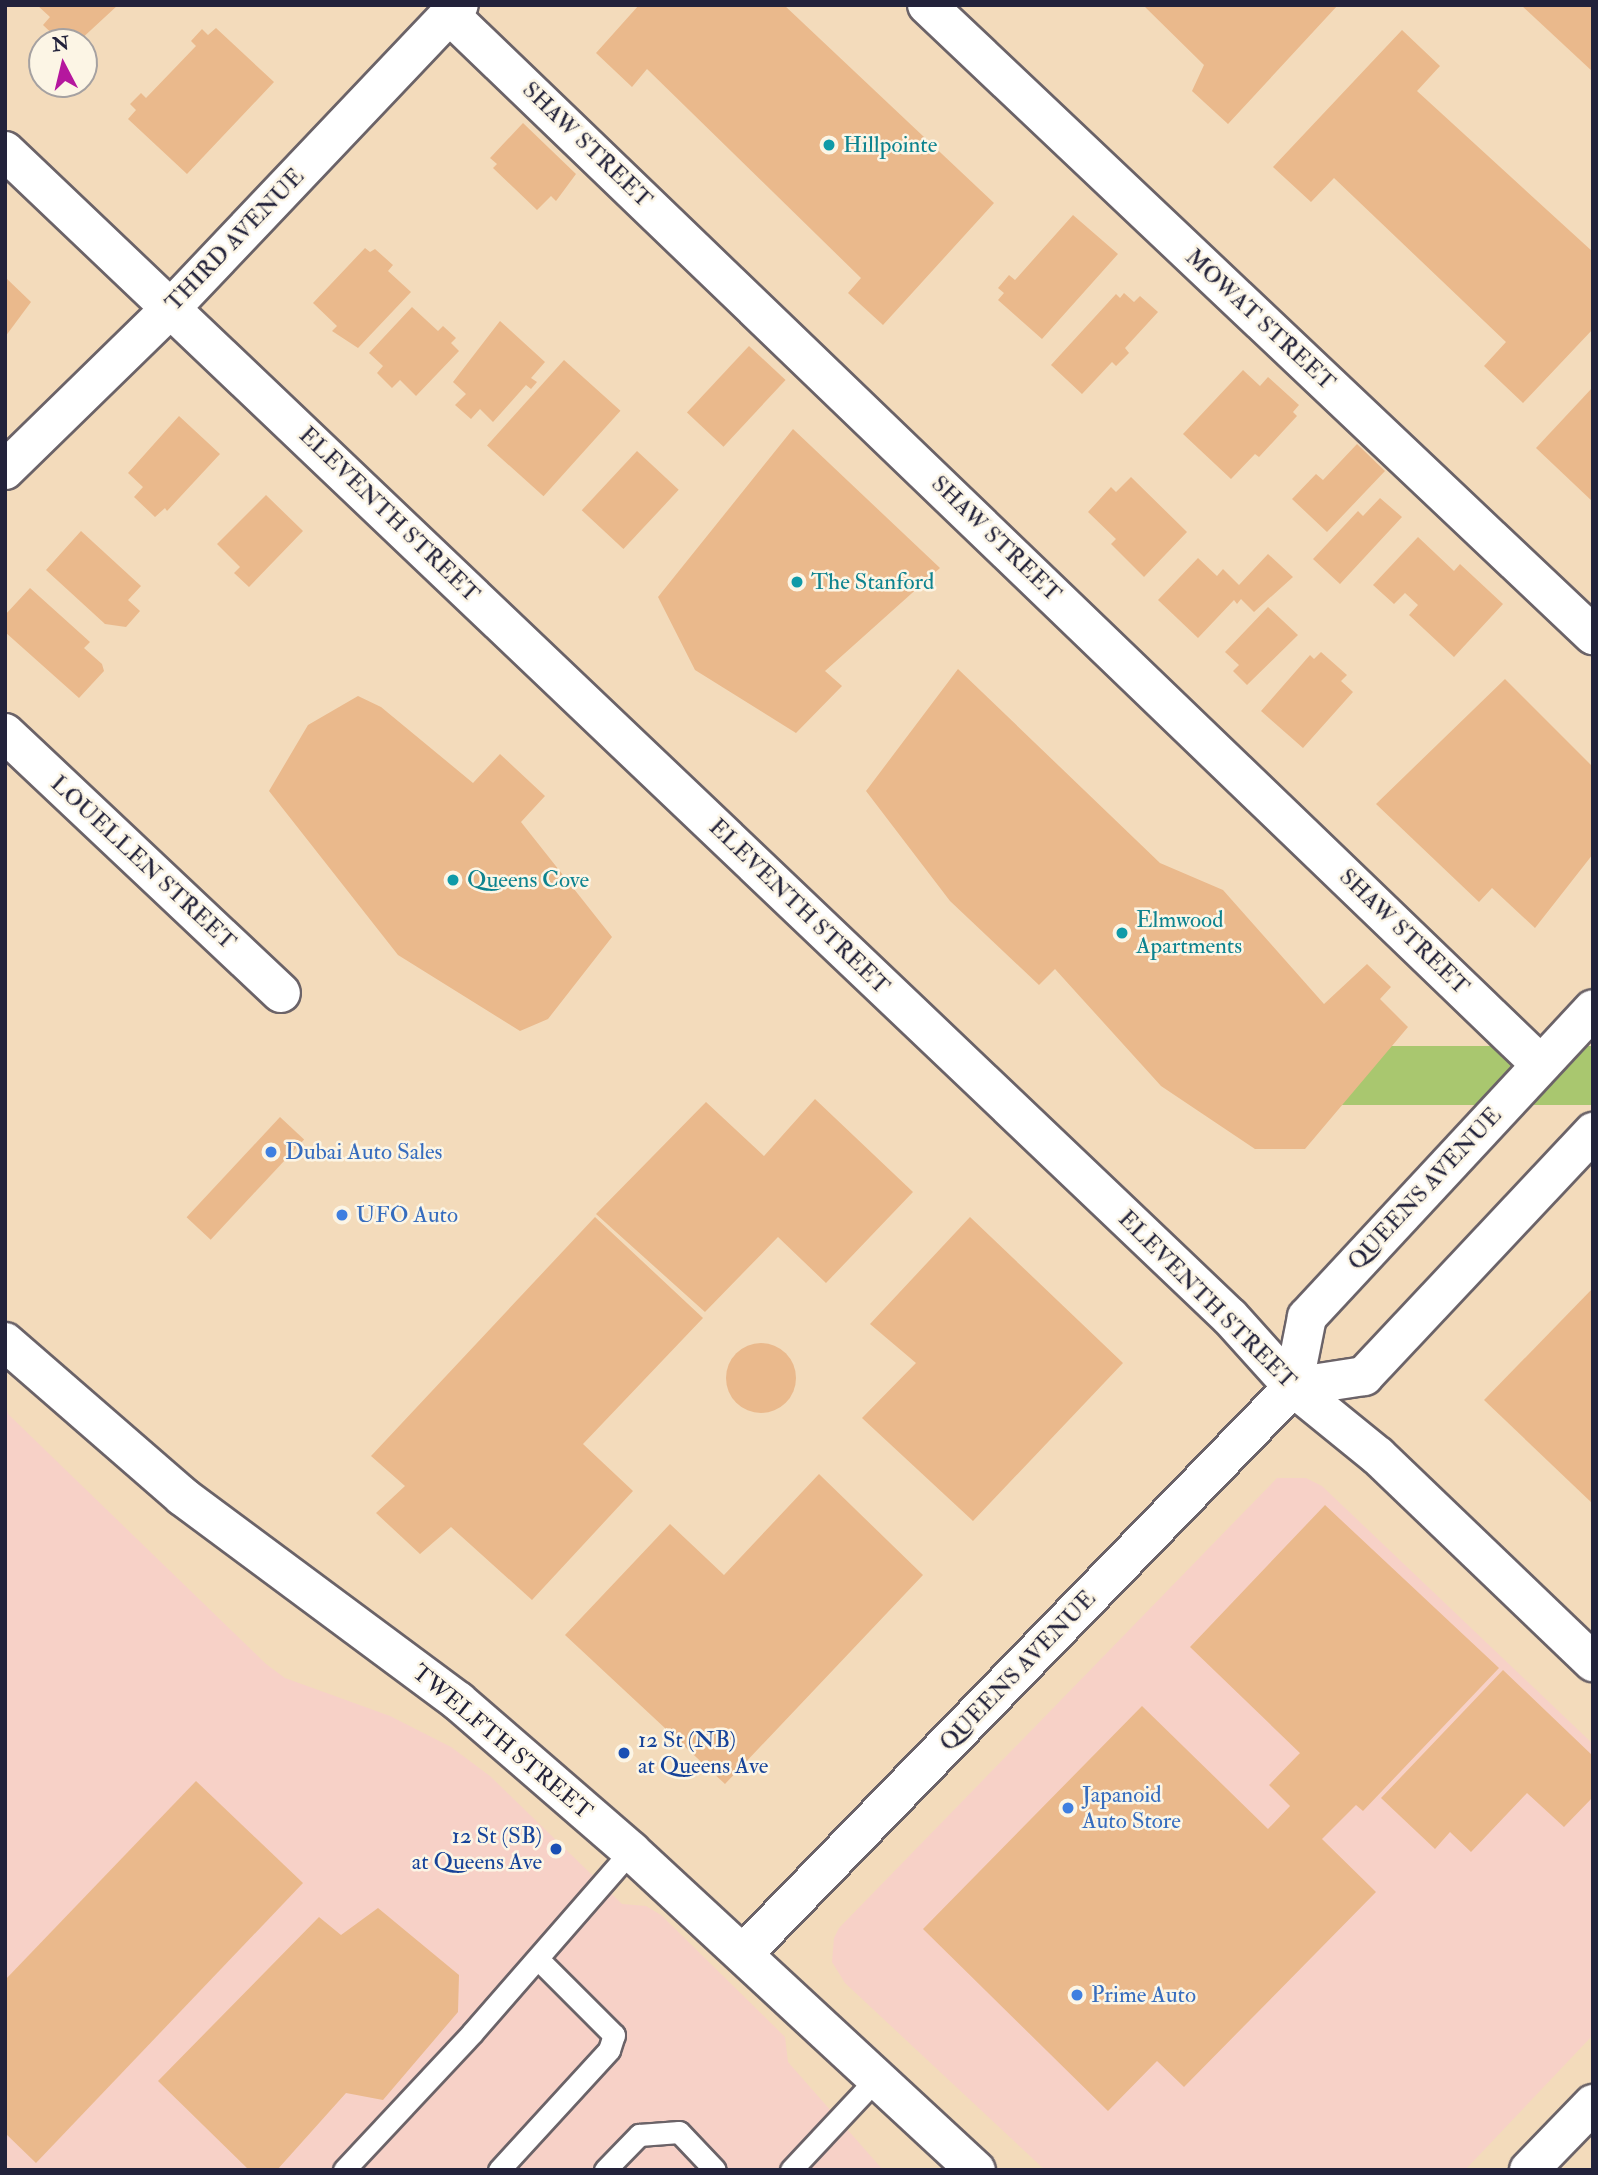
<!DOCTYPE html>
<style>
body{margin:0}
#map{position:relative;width:1598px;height:2175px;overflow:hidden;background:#f3dbbb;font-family:"IM FELL Double Pica",serif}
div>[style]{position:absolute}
.built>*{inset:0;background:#f7d1c7}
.green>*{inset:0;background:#a9c76f;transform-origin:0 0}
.building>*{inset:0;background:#eab98c;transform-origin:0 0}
.round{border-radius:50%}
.roads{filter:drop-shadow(2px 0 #6b6368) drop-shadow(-2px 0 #6b6368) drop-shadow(0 2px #6b6368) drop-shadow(0 -2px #6b6368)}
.service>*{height:21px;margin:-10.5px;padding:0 10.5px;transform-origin:10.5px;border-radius:10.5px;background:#fff}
.minor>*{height:38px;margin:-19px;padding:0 19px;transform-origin:19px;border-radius:19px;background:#fff}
.tertiary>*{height:38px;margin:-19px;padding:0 19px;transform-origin:19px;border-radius:19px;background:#fff}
.dots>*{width:19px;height:19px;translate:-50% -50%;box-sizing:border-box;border:4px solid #fcf5e5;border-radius:50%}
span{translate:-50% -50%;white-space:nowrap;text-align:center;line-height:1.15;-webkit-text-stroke:5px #fcf5e5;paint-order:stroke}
.street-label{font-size:23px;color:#22223b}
.culture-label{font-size:23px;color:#0d838f}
.left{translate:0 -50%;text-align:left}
.shop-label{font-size:23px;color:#366cbe}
.transit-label{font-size:23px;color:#164399}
.right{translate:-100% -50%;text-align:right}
.frame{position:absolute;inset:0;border:7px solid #22223b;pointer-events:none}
.north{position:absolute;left:28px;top:28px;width:70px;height:70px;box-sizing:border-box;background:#fcf5e5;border:2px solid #a5a1a1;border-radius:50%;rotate:353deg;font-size:19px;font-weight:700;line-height:28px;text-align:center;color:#22223b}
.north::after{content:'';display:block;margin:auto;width:24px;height:32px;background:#b5179e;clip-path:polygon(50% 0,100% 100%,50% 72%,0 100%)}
</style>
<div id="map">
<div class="built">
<i style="clip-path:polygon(5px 1396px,8px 1414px,266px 1664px,285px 1678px,390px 1716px,451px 1747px,490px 1776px,622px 1904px,646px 1906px,661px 1915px,785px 2037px,788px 2062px,883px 2170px,5px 2170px)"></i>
<i style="clip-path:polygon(1277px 1478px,1306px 1478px,1322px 1486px,1593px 1744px,1593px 2035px,1465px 2170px,1045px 2170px,845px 1983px,832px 1962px,834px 1938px,839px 1928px)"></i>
</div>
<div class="green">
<i style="left:1593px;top:1046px;width:59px;height:388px;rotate:90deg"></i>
</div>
<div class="building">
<i style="clip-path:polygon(37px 5px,118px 5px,78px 42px,70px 35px,61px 42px,43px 25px,50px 17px)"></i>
<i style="clip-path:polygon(639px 5px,784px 5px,994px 203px,883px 325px,848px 293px,861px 278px,647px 69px,632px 87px,596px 53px)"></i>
<i style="clip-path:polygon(1143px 5px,1338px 5px,1228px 124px,1192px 91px,1204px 65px)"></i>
<i style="clip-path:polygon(1521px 5px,1593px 5px,1593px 72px)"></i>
<i style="clip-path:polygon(216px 28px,274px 82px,187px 174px,128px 119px,136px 110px,130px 104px,141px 93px,146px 98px,196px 46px,191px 41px,202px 29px,208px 35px)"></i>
<i style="clip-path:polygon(1402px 30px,1440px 66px,1417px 91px,1593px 252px,1593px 329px,1523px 403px,1484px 366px,1506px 342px,1334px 178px,1311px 202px,1273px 167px)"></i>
<i style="clip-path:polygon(523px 123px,576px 174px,556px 201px,551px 196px,537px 210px,493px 168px,497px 164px,490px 158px)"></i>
<i style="clip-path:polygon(1073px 215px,1118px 254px,1042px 339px,998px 300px,1004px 293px,998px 288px,1009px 275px,1015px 280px)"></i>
<i style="clip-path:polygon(365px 248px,370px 252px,375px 249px,393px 265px,388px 271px,411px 292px,358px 348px,332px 331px,337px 326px,313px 303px)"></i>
<i style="clip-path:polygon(5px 277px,31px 302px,5px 337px)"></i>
<i style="clip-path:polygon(1124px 293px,1134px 302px,1140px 296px,1158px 312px,1125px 348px,1129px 353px,1116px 366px,1112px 362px,1082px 394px,1051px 365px,1116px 294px,1120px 298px)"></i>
<i style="clip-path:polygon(412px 307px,438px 331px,443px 326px,456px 338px,451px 343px,459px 351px,416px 396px,400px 380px,392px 388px,377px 373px,383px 366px,369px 353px)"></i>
<i style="clip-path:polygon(500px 321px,545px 362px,531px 378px,537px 382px,531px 389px,526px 385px,493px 422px,480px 409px,471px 419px,455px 405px,466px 394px,453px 382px)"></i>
<i style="left:749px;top:346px;width:50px;height:91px;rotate:43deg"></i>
<i style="left:564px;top:360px;width:76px;height:115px;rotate:42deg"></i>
<i style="clip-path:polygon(1243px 370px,1260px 386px,1268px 377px,1299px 405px,1293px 412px,1297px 416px,1259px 457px,1255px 454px,1231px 479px,1183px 434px)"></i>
<i style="clip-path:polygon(1593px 387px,1593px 502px,1536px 448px)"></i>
<i style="clip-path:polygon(179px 416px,220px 454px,167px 511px,165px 508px,155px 517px,134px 497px,143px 487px,128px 473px)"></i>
<i style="clip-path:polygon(793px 429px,940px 568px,825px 671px,842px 686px,796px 733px,695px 670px,658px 597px)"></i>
<i style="clip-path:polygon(1357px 444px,1385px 471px,1327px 532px,1292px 499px,1316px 474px,1323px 480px)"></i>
<i style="left:637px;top:451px;width:57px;height:81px;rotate:43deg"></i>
<i style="clip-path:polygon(1131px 477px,1187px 532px,1144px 577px,1111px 544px,1116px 539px,1088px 512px,1111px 487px,1116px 492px)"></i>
<i style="clip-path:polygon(266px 495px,303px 531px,249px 587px,234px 573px,240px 567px,217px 544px)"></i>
<i style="clip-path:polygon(1380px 498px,1402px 517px,1340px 584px,1313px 559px,1358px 511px,1363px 516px)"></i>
<i style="clip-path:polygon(81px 531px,141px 586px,128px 600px,140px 611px,126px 627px,105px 624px,46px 570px)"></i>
<i style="clip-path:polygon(1418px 537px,1454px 571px,1460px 564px,1503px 604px,1454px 657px,1409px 615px,1418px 605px,1405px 593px,1394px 604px,1373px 585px)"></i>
<i style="clip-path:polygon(1268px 554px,1293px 577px,1254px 612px,1241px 599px,1237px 604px,1234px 600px,1198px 638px,1158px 600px,1198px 558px,1217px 576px,1223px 569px,1239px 585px)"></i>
<i style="clip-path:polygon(30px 588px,90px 642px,84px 648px,102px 664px,104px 671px,79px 698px,5px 632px,5px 615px)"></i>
<i style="clip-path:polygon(1268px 607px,1298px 635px,1247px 685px,1233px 671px,1239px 665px,1225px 652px)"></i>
<i style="clip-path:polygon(1321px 652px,1347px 675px,1341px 681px,1353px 692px,1303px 748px,1261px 711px,1310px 655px,1314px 659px)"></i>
<i style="clip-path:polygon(958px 669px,1160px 863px,1223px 890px,1324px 1004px,1367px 964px,1391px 987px,1380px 999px,1408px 1027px,1305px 1149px,1255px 1149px,1161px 1086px,1055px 969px,1039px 985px,950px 901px,866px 791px)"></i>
<i style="clip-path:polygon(1505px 679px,1593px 767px,1593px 854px,1535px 928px,1492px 888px,1479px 902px,1376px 804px)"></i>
<i style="clip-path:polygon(358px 696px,381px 707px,473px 783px,500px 754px,545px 796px,521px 822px,612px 937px,548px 1019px,520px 1031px,398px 955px,269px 791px,308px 725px)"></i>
<i style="clip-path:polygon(815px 1099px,913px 1192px,826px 1283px,778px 1237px,705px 1312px,596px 1214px,706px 1102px,764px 1156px)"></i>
<i style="left:280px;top:1117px;width:33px;height:137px;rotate:43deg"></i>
<i style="clip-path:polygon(595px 1217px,703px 1318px,583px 1444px,633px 1491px,532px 1600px,451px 1527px,420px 1554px,376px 1513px,405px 1486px,371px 1456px)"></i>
<i style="clip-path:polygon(970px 1217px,1123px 1363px,973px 1521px,862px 1418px,916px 1363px,870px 1324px)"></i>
<i style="clip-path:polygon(1593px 1288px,1593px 1504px,1484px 1400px)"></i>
<i class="round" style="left:726px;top:1343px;width:70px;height:70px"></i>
<i style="clip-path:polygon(819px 1474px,923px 1575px,725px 1784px,565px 1635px,670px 1524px,724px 1575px)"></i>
<i style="clip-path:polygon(1325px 1505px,1499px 1668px,1363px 1811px,1356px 1805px,1322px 1839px,1376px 1892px,1184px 2087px,1157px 2061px,1108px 2111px,923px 1929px,1142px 1706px,1268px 1829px,1290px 1806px,1269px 1785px,1300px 1753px,1330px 1782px,1190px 1647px)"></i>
<i style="clip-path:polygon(1503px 1670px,1593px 1756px,1593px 1797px,1564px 1827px,1527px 1793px,1471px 1852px,1450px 1832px,1435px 1849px,1381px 1798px)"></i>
<i style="clip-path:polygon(196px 1781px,303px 1883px,36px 2163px,5px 2133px,5px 1980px)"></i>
<i style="clip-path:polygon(378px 1908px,459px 1975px,458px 2012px,383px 2100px,346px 2093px,277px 2170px,249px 2170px,158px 2081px,319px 1917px,341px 1935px)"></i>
</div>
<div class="roads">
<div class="service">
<i style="left:344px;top:2170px;width:187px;rotate:-46.9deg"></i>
<i style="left:472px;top:2033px;width:242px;rotate:-48.9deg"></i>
<i style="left:499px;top:2170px;width:163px;rotate:-47.5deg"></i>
<i style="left:609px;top:2050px;width:16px;rotate:-72deg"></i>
<i style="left:614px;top:2035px;width:107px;rotate:-135deg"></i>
<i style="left:605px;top:2170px;width:49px;rotate:-45.8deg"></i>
<i style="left:639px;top:2135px;width:40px;rotate:-4.3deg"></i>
<i style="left:679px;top:2132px;width:52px;rotate:46.5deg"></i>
<i style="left:791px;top:2170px;width:129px;rotate:-46.9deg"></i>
</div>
<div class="minor">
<i style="left:927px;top:5px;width:917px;rotate:43.41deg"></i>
<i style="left:450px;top:15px;width:1513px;rotate:43.9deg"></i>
<i style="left:5px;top:151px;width:1691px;rotate:43.59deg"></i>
<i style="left:1230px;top:1317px;width:94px;rotate:48deg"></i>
<i style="left:1293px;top:1387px;width:109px;rotate:39.1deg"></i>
<i style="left:1378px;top:1456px;width:298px;rotate:43.8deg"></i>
<i style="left:5px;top:470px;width:232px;rotate:-44.3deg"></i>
<i style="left:171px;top:308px;width:418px;rotate:-46.5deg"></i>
<i style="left:5px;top:733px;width:379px;rotate:43.3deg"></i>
<i style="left:1293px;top:1387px;width:72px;rotate:-8.8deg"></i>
<i style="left:1364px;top:1376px;width:335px;rotate:-46.8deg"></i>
<i style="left:743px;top:1954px;width:790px;rotate:-45.87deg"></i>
<i style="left:1293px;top:1387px;width:71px;rotate:-78.7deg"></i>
<i style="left:1307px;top:1317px;width:420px;rotate:-47.1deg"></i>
<i style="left:1529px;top:2170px;width:92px;rotate:-45.9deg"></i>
</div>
<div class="tertiary">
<i style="left:5px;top:1342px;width:235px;rotate:41deg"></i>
<i style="left:182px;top:1496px;width:344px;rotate:36.6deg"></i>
<i style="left:458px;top:1701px;width:229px;rotate:40.9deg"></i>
<i style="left:631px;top:1851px;width:470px;rotate:42.8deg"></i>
</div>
</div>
<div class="dots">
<i style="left:829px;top:145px;background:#0f9aa8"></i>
<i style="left:797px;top:582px;background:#0f9aa8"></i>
<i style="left:453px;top:880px;background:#0f9aa8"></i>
<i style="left:1122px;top:933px;background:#0f9aa8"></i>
<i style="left:271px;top:1152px;background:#3f7fe0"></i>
<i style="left:342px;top:1215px;background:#3f7fe0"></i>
<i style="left:624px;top:1753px;background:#1a4fb4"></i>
<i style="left:1068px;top:1808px;background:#3f7fe0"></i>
<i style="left:556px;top:1849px;background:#1a4fb4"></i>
<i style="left:1077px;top:1995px;background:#3f7fe0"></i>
</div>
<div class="street-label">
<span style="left:587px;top:145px;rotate:44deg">SHAW STREET</span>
<span style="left:235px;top:240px;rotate:-46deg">THIRD AVENUE</span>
<span style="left:1260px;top:320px;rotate:43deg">MOWAT STREET</span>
<span style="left:389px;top:515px;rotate:44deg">ELEVENTH STREET</span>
<span style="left:996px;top:539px;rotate:44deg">SHAW STREET</span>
<span style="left:143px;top:863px;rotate:43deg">LOUELLEN STREET</span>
<span style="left:799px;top:907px;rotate:44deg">ELEVENTH STREET</span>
<span style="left:1404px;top:932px;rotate:44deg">SHAW STREET</span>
<span style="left:1425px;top:1189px;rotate:-47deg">QUEENS AVENUE</span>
<span style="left:1207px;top:1300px;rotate:45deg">ELEVENTH STREET</span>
<span style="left:1018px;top:1671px;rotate:-46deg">QUEENS AVENUE</span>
<span style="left:502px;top:1742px;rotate:40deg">TWELFTH STREET</span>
</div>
<div class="culture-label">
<span class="left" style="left:843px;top:145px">Hillpointe</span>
<span class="left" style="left:811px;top:582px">The Stanford</span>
<span class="left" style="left:467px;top:880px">Queens Cove</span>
<span class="left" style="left:1136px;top:933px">Elmwood<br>Apartments</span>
</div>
<div class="shop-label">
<span class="left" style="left:285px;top:1152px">Dubai Auto Sales</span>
<span class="left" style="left:356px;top:1215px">UFO Auto</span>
<span class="left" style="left:1082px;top:1808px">Japanoid<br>Auto Store</span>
<span class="left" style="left:1091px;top:1995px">Prime Auto</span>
</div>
<div class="transit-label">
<span class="left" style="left:638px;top:1753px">12 St (NB)<br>at Queens Ave</span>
<span class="right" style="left:542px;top:1849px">12 St (SB)<br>at Queens Ave</span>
</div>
<div class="frame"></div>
<div class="north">N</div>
</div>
